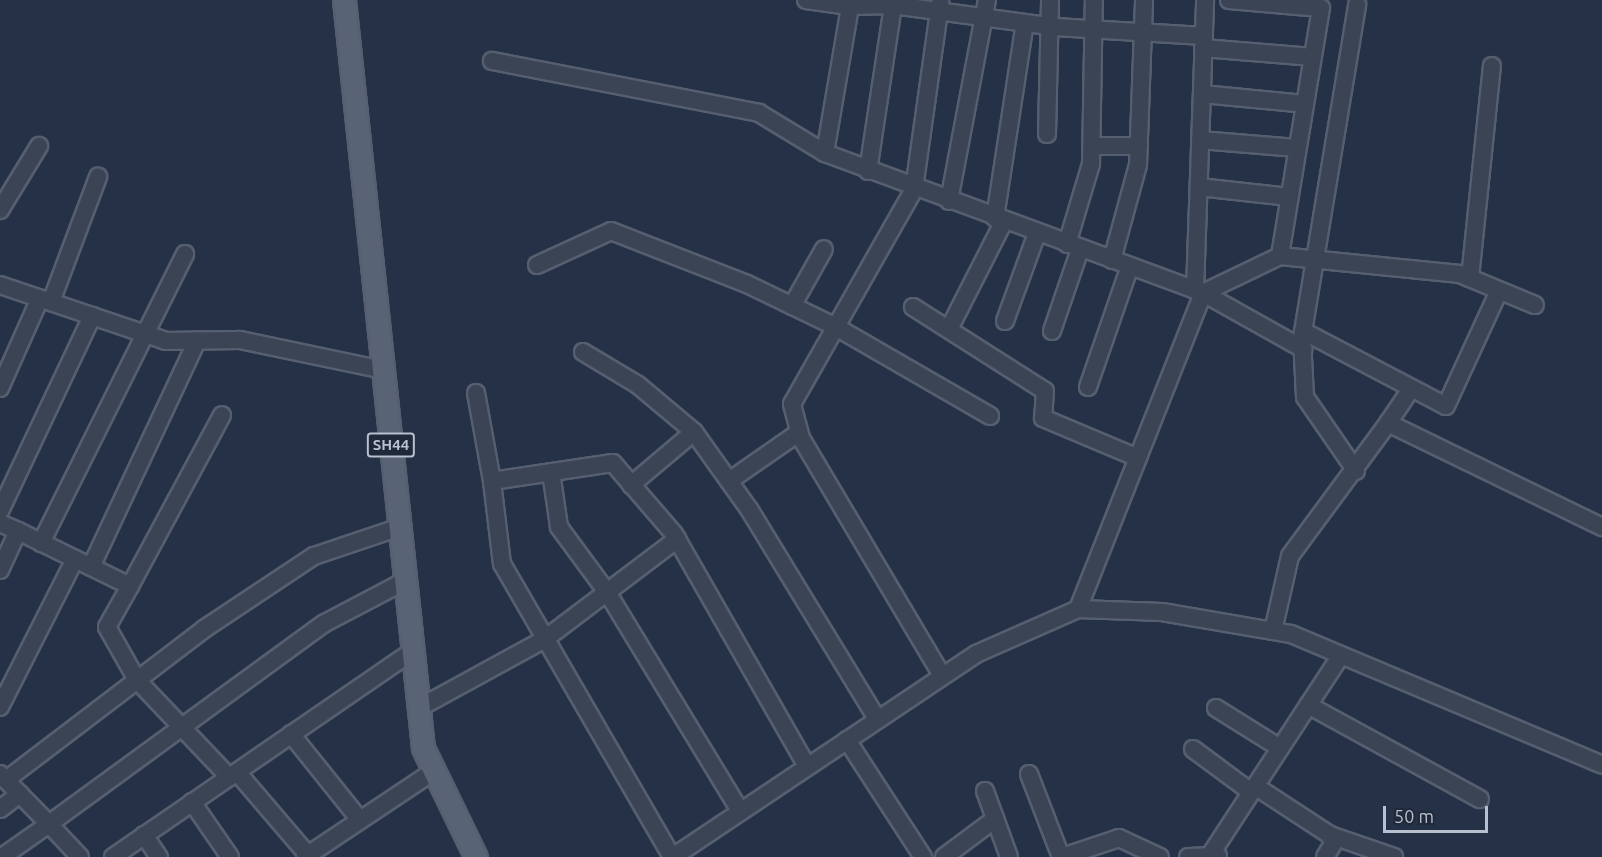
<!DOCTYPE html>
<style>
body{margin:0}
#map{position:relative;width:1602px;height:857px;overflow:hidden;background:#253146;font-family:Ubuntu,sans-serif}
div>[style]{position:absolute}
.roads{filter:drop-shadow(2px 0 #565f6f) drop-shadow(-2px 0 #565f6f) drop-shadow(0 2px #565f6f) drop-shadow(0 -2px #565f6f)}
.minor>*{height:16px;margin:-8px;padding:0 8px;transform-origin:8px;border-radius:8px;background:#3a4455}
.major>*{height:21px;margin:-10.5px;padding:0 10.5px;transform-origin:10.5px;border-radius:10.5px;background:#586375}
span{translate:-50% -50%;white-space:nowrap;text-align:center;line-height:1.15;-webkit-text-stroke:6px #1f293a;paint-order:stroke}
.shield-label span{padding:2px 4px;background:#1f293a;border:2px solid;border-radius:4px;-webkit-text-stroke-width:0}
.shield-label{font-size:15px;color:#b8bfce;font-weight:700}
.scale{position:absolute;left:1383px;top:806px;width:105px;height:27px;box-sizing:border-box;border:3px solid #b8bfce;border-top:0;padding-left:8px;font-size:18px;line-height:21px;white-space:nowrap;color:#b8bfce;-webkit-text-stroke:4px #1f293a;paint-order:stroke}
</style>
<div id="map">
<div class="roads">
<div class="minor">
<i style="left:806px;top:0;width:44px;rotate:7.8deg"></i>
<i style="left:850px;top:6px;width:6px;rotate:-81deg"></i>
<i style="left:1229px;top:0;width:92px;rotate:5deg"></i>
<i style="left:1321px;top:8px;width:251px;rotate:99.4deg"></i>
<i style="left:1203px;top:48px;width:110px;rotate:4.7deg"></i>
<i style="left:492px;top:61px;width:272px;rotate:11deg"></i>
<i style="left:759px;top:113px;width:77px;rotate:31.2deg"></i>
<i style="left:825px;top:153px;width:403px;rotate:20.3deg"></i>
<i style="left:1203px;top:293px;width:115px;rotate:29.2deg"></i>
<i style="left:1202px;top:94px;width:103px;rotate:5.5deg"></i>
<i style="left:1047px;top:134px;width:134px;rotate:-88.7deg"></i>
<i style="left:1200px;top:140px;width:97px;rotate:4.7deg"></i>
<i style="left:1092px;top:146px;width:47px"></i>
<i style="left:825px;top:153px;width:149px;rotate:-80.3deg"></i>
<i style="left:850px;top:6px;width:43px;rotate:-1.3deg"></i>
<i style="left:893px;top:5px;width:163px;rotate:7.7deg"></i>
<i style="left:1055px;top:27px;width:149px;rotate:3.5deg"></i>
<i style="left:868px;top:171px;width:173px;rotate:-81.4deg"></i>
<i style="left:1199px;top:187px;width:91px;rotate:6.3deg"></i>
<i style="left:949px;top:201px;width:205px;rotate:-79.3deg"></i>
<i style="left:0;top:210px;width:75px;rotate:-58.6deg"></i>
<i style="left:995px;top:218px;width:197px;rotate:-81.3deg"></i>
<i style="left:1067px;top:244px;width:84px;rotate:-73.3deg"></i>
<i style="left:1091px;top:164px;width:164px;rotate:-89deg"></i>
<i style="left:1112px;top:260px;width:98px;rotate:-74.7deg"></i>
<i style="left:1138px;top:165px;width:165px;rotate:-87.9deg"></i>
<i style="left:537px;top:265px;width:81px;rotate:-24.7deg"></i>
<i style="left:611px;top:231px;width:146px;rotate:21.3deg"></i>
<i style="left:747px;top:284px;width:99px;rotate:25.8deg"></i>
<i style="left:836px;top:327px;width:178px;rotate:30deg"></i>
<i style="left:1470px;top:278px;width:213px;rotate:-84.1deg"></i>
<i style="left:0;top:285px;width:175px;rotate:18.6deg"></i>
<i style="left:166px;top:341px;width:74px;rotate:-0.8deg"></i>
<i style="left:240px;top:340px;width:146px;rotate:11.8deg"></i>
<i style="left:1195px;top:290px;width:290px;rotate:-88deg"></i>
<i style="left:51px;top:302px;width:134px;rotate:-69.4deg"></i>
<i style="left:792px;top:306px;width:65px;rotate:-60.7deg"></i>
<i style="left:913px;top:307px;width:156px;rotate:32.5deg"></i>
<i style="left:1045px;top:391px;width:27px;rotate:94deg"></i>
<i style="left:1043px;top:418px;width:103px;rotate:22.8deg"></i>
<i style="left:1005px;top:321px;width:94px;rotate:-70deg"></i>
<i style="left:949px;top:329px;width:121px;rotate:-63deg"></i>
<i style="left:1052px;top:331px;width:87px;rotate:-71.1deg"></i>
<i style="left:1303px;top:331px;width:161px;rotate:27.7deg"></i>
<i style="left:1446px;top:406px;width:127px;rotate:-65.3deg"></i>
<i style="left:583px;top:352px;width:64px;rotate:31deg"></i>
<i style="left:638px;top:385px;width:73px;rotate:40deg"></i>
<i style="left:1088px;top:387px;width:128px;rotate:-70.9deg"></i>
<i style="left:0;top:388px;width:98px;rotate:-66deg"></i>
<i style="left:476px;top:393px;width:89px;rotate:79.7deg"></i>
<i style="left:1388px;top:423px;width:41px;rotate:-55.9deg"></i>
<i style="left:801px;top:438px;width:35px;rotate:-105deg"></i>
<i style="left:792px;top:404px;width:247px;rotate:-60.4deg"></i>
<i style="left:914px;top:189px;width:188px;rotate:-82deg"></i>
<i style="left:1356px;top:471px;width:90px;rotate:-124.6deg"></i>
<i style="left:1305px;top:397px;width:59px;rotate:-92.9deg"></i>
<i style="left:1302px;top:338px;width:338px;rotate:-80.6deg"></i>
<i style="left:551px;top:472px;width:56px;rotate:81.7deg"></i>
<i style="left:559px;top:527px;width:81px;rotate:53.6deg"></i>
<i style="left:607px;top:592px;width:256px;rotate:58.7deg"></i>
<i style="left:729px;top:481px;width:84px;rotate:-34.8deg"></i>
<i style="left:798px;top:433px;width:282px;rotate:59.3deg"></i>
<i style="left:631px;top:485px;width:82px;rotate:-40.1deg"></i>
<i style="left:694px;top:432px;width:95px;rotate:54.5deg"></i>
<i style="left:749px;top:509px;width:246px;rotate:58.6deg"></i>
<i style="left:0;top:511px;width:216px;rotate:-64.7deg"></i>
<i style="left:0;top:523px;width:20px;rotate:24deg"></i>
<i style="left:18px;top:531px;width:43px;rotate:114.8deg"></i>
<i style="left:18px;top:531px;width:125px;rotate:26.2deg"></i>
<i style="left:130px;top:586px;width:47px;rotate:119.3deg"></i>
<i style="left:107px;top:627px;width:61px;rotate:60.5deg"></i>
<i style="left:137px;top:680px;width:134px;rotate:46.5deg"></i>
<i style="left:41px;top:543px;width:323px;rotate:-63.5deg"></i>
<i style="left:91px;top:567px;width:250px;rotate:-64.9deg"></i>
<i style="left:130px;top:586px;width:194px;rotate:-61.7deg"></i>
<i style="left:1078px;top:609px;width:340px;rotate:-68.4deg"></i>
<i style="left:1203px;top:293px;width:85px;rotate:-25.7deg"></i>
<i style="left:1280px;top:256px;width:181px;rotate:5.7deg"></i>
<i style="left:1460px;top:274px;width:81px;rotate:22.5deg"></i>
<i style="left:1273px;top:631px;width:77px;rotate:-77.2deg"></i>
<i style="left:1290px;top:556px;width:165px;rotate:-53.6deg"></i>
<i style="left:1388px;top:423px;width:238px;rotate:25.9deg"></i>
<i style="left:1308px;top:705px;width:196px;rotate:28.7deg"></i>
<i style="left:0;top:707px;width:166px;rotate:-63.1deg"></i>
<i style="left:419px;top:708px;width:144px;rotate:-28.7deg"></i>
<i style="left:545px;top:639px;width:166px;rotate:-37.1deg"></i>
<i style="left:1216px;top:708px;width:75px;rotate:32deg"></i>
<i style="left:291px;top:734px;width:110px;rotate:51.3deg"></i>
<i style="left:847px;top:740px;width:140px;rotate:57deg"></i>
<i style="left:1193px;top:749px;width:72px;rotate:36.6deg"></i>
<i style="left:237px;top:772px;width:109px;rotate:49.5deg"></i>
<i style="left:0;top:774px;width:70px;rotate:45.6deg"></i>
<i style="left:49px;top:824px;width:57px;rotate:144.9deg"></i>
<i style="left:1029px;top:774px;width:89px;rotate:68.9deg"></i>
<i style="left:6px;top:780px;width:249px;rotate:-37.3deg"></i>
<i style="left:204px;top:629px;width:132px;rotate:-33.6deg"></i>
<i style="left:314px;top:556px;width:91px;rotate:-18.6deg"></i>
<i style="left:1255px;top:786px;width:90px;rotate:33.2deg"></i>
<i style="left:1330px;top:835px;width:9px;rotate:72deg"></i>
<i style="left:1333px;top:844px;width:15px;rotate:122deg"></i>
<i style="left:985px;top:791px;width:70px;rotate:70deg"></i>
<i style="left:192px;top:802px;width:67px;rotate:55.4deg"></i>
<i style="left:0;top:809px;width:25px;rotate:-37deg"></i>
<i style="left:144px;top:835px;width:27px;rotate:56deg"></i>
<i style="left:1330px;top:835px;width:68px;rotate:19deg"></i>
<i style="left:80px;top:857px;width:45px;rotate:-133.2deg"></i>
<i style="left:49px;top:824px;width:341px;rotate:-36.1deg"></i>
<i style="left:325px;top:623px;width:90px;rotate:-27.7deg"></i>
<i style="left:113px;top:857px;width:364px;rotate:-34.5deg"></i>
<i style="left:305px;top:857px;width:155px;rotate:-33.7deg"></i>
<i style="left:672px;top:857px;width:339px;rotate:-120.1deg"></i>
<i style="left:502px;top:564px;width:84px;rotate:-96.9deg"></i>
<i style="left:492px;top:481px;width:122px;rotate:-8.5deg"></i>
<i style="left:613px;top:463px;width:94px;rotate:49.3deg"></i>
<i style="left:674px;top:534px;width:267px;rotate:60.2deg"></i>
<i style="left:673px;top:857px;width:365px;rotate:-33.8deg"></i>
<i style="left:976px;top:654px;width:111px;rotate:-23.8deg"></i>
<i style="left:1078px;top:609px;width:84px;rotate:2deg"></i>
<i style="left:1162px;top:612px;width:131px;rotate:9.7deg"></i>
<i style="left:1291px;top:634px;width:337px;rotate:22.8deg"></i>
<i style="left:944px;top:857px;width:64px;rotate:-36.7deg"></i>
<i style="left:1062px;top:857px;width:60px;rotate:-18.4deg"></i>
<i style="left:1119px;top:838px;width:45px;rotate:24.9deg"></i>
<i style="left:1188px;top:857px;width:30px;rotate:-2deg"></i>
<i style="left:1209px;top:857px;width:241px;rotate:-56.8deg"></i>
</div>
<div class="major">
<i style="left:344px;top:0;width:752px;rotate:83.97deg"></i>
<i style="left:423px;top:748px;width:121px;rotate:64.1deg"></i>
</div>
</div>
<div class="shield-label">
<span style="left:391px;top:445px">SH44</span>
</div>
<div class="scale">50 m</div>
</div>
